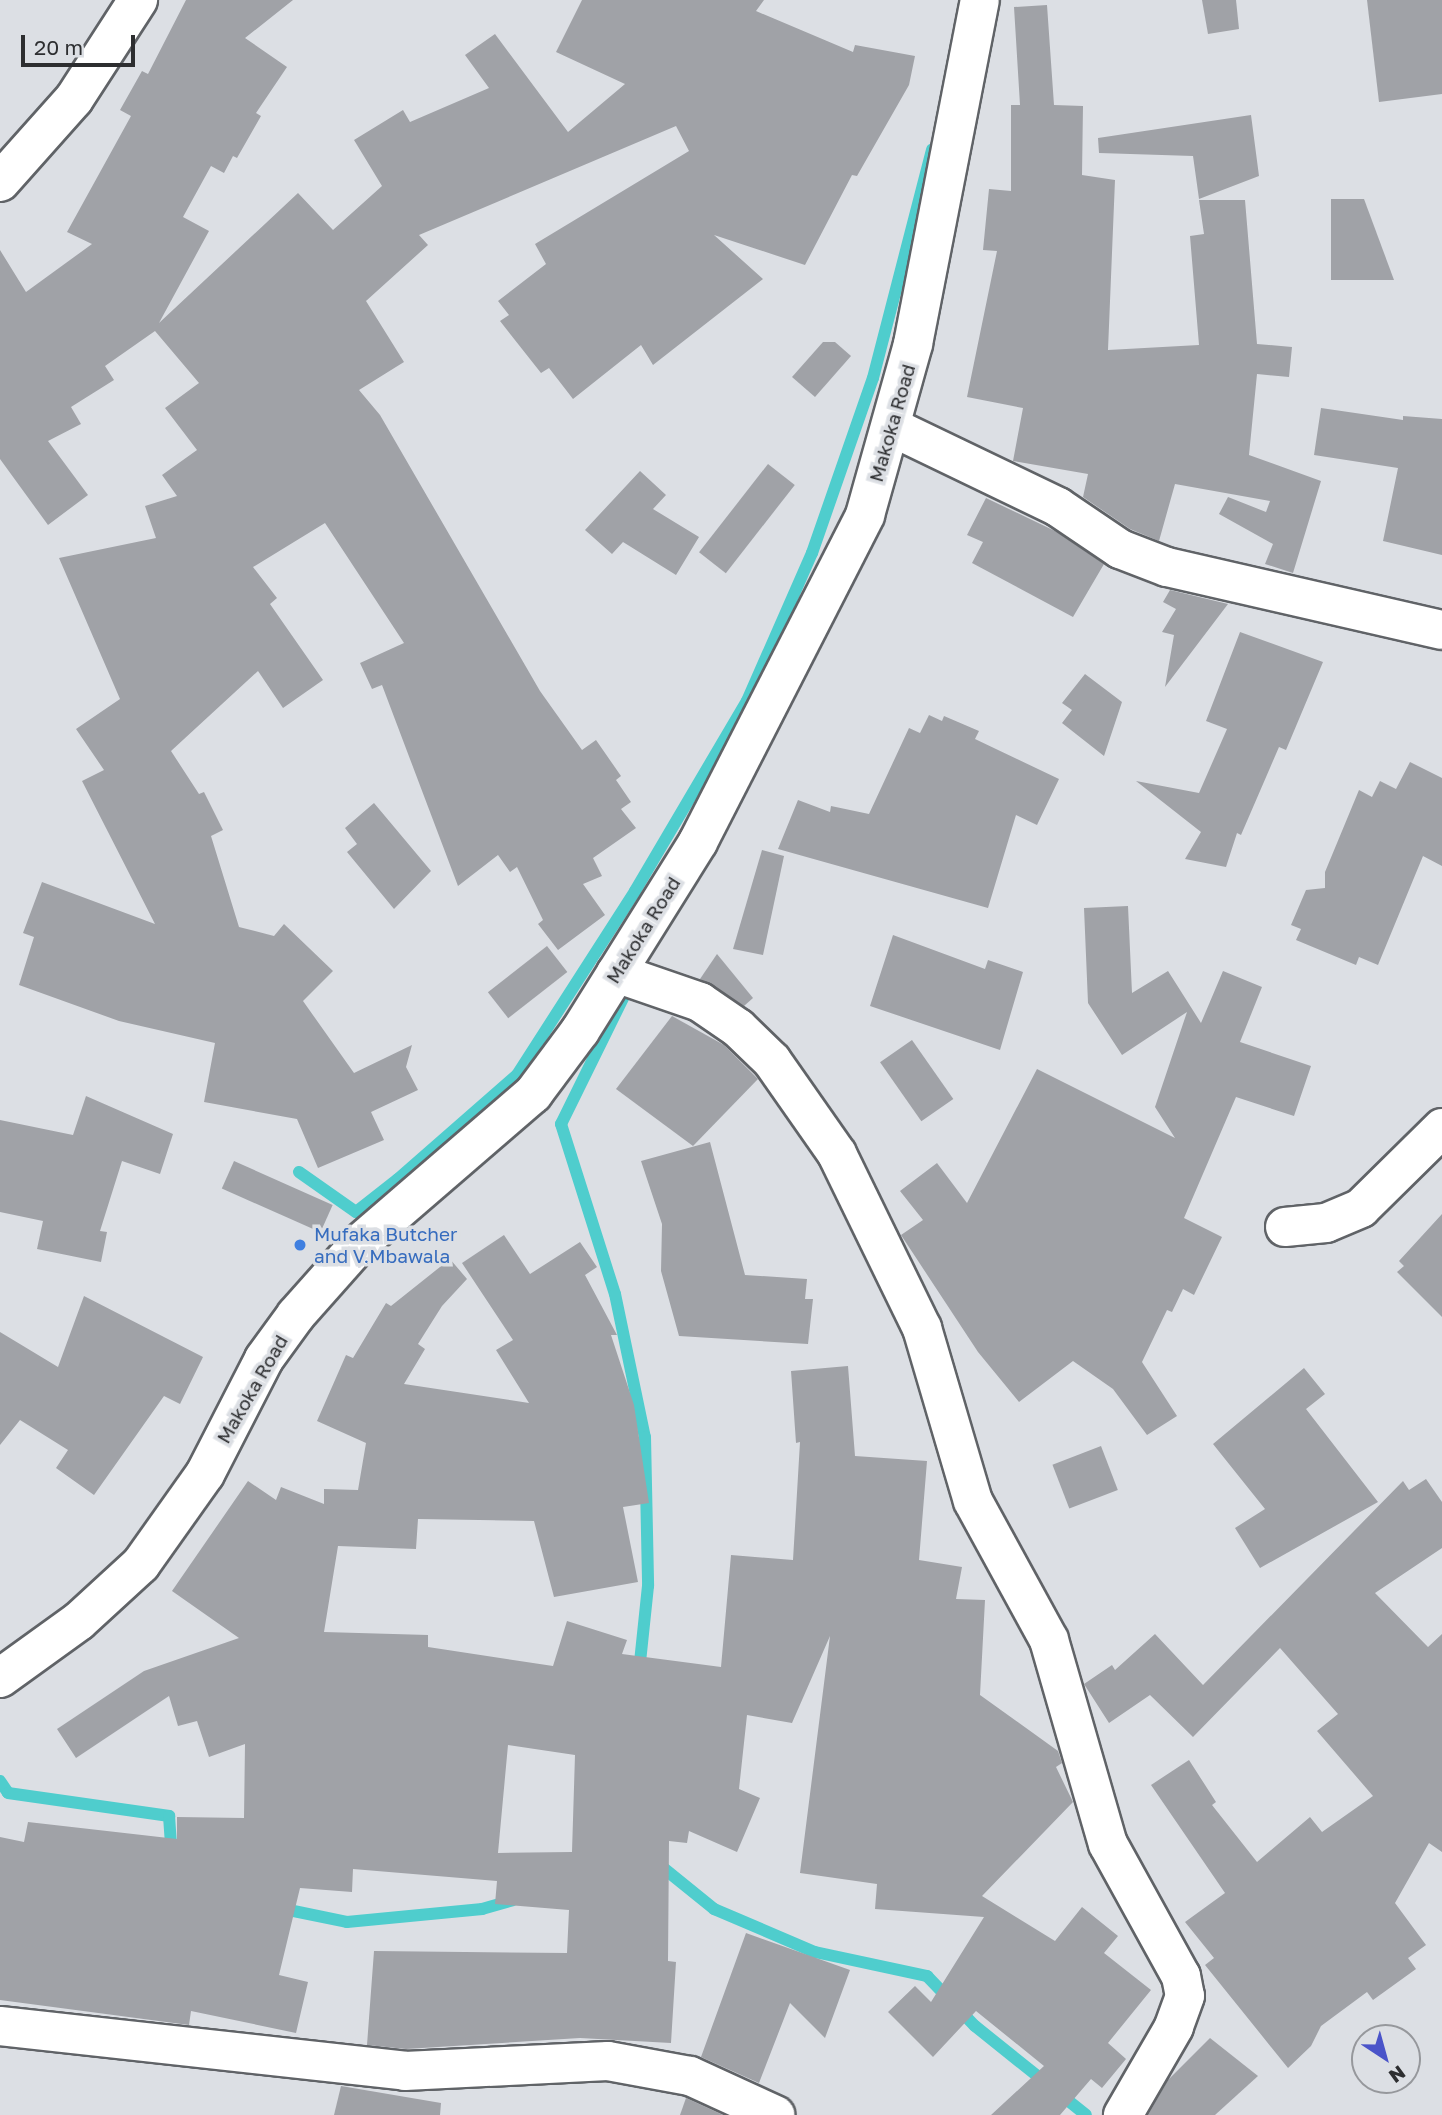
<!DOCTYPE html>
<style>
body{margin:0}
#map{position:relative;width:1442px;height:2115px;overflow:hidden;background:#dcdfe4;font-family:"Golos Text",sans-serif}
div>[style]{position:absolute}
.stream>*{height:12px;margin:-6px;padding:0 6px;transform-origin:6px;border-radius:6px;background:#4fcdcd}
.building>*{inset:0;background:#a0a2a7;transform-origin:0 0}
.roads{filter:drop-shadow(2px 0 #606367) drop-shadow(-2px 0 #606367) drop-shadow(0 2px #606367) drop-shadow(0 -2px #606367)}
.minor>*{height:38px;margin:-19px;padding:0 19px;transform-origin:19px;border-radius:19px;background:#fff}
.dots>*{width:19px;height:19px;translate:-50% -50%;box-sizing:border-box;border:4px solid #dcdfe4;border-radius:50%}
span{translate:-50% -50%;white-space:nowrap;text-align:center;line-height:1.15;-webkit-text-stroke:7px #dcdfe4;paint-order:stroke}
.street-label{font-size:19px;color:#2d2e30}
.shop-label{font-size:19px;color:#366cbe}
.left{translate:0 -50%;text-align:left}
.north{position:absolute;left:1351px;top:2024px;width:70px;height:70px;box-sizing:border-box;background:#dcdfe4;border:2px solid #96989c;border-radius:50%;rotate:144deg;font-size:19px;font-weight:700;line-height:28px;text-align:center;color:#2d2e30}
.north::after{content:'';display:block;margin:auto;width:24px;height:32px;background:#4a54c9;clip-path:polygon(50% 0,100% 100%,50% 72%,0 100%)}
.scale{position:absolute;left:21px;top:35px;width:114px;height:32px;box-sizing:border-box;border:4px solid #2d2e30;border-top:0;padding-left:9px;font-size:21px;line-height:24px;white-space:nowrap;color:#2d2e30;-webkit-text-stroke:5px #dcdfe4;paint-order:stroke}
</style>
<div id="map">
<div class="stream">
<i style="left:629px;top:986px;width:154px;rotate:116.2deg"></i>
<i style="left:561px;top:1124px;width:178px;rotate:72.4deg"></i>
<i style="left:615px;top:1294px;width:146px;rotate:78.2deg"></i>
<i style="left:645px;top:1437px;width:149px;rotate:88.8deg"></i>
<i style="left:648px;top:1586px;width:86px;rotate:96deg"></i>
<i style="left:299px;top:1172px;width:70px;rotate:35.1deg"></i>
<i style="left:356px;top:1212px;width:53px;rotate:-38.2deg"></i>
<i style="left:398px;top:1179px;width:158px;rotate:-41.2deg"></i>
<i style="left:517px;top:1075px;width:219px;rotate:-57.3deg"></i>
<i style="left:635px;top:891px;width:221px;rotate:-59.5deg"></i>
<i style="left:747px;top:701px;width:162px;rotate:-66.3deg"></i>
<i style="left:812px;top:553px;width:185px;rotate:-70.8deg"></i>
<i style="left:873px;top:378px;width:236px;rotate:-75.5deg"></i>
<i style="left:0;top:1781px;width:14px;rotate:56deg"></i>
<i style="left:8px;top:1793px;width:163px;rotate:8.1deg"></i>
<i style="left:169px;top:1816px;width:39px;rotate:86deg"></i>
<i style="left:656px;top:1862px;width:75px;rotate:39deg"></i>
<i style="left:714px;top:1909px;width:110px;rotate:23.1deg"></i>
<i style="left:815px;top:1952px;width:115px;rotate:12.1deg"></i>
<i style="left:927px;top:1976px;width:69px;rotate:46.2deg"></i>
<i style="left:975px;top:2026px;width:142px;rotate:38.7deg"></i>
<i style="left:279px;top:1908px;width:69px;rotate:11.6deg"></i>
<i style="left:347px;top:1922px;width:136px;rotate:-5.5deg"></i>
<i style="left:482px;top:1909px;width:32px;rotate:-16deg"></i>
</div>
<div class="building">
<i style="clip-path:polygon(186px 0,293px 0,245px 38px,287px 67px,256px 113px,261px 116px,237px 158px,233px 156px,224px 173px,211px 166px,183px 217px,209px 231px,159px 323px,298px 193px,333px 230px,382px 186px,354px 140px,403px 110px,410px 122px,489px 88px,465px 55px,495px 34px,568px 132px,625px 84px,556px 52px,582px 0,764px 0,756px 11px,853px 52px,855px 45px,915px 56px,909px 85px,857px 176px,852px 175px,805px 265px,714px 235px,763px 279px,653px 365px,641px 345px,573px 399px,549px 368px,541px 373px,500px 321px,509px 315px,498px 301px,546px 264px,535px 244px,689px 151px,676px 126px,419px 235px,428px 245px,366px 301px,404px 362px,359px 390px,380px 415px,540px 691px,582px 750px,596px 740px,621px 776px,616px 780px,631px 802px,621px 809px,636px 828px,593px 858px,602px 876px,583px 884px,605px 915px,558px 950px,538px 924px,543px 920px,517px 867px,510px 872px,498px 855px,458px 886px,382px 685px,372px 689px,360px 663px,404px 643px,325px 523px,253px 567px,277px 598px,270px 604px,323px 680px,283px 708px,258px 671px,171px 751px,199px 794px,204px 792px,223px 830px,211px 836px,239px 927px,274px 936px,284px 924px,333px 971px,303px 1001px,354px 1073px,412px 1045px,406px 1067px,418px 1090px,371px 1112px,384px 1140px,318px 1168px,297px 1119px,204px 1102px,215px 1043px,119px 1021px,19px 985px,34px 937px,23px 933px,42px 882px,155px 924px,82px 781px,104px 770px,76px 729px,120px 699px,59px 558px,156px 538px,145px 506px,177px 496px,162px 475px,197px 450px,165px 408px,199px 383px,155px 331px,105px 366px,114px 380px,71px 407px,81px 424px,48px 441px,88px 495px,48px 525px,0 459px,0 250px,26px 292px,92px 244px,67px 232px,131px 116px,120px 110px,142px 71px,148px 74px)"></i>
<i style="clip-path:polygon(1202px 0,1236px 0,1239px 29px,1208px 34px)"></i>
<i style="clip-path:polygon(1367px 0,1442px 0,1442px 94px,1379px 102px)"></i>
<i style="clip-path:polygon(1047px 5px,1054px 105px,1083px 106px,1082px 175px,1115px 180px,1108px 350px,1199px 345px,1190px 236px,1204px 234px,1199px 200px,1245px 200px,1257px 344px,1292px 347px,1289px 377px,1257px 374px,1249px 455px,1321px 481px,1293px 573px,1265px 564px,1273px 544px,1219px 514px,1228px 497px,1266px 512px,1270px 501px,1175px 484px,1159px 541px,1130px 529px,1083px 497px,1088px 474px,1013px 461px,1023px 408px,967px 397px,997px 251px,983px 250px,989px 189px,1011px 191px,1011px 105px,1020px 105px,1014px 7px)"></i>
<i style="clip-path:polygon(1251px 115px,1259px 176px,1199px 199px,1193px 156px,1099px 153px,1098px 138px)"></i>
<i style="clip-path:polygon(1331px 199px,1364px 199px,1394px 280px,1331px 280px)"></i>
<i style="clip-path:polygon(823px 342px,835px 342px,851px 356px,815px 397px,792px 377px)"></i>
<i style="clip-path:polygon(1321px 408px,1403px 420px,1403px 416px,1442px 419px,1442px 555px,1383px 541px,1398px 468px,1314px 455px)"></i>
<i style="left:768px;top:464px;width:34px;height:112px;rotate:38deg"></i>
<i style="clip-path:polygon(640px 471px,666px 495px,653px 509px,699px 537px,676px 575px,623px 542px,612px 554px,585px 530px)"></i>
<i style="clip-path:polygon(986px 498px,1057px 532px,1104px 564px,1073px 617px,972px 563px,983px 542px,967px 535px)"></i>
<i style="clip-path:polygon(1170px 590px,1228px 604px,1165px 687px,1174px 635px,1162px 632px,1176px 609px,1163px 602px)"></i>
<i style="clip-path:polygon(1240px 632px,1323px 662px,1286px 750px,1279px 747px,1241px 835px,1237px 833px,1226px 867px,1185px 859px,1201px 832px,1136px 781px,1199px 793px,1227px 729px,1206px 721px)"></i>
<i style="clip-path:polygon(1085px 674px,1122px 702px,1104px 756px,1062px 723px,1072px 710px,1062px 703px)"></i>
<i style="clip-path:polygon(929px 715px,942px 721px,944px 716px,979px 731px,975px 739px,1059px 779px,1037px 825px,1016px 815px,988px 908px,778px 849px,798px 800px,830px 812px,831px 806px,869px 814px,909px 728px,920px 733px)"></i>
<i style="clip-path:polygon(1410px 762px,1442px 778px,1442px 866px,1423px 856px,1378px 965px,1359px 957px,1356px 965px,1296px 940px,1301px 929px,1291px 925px,1306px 890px,1325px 888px,1325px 872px,1359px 790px,1372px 797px,1380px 781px,1396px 789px)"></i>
<i style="clip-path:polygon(374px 803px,431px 871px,394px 909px,347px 852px,357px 844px,345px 828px)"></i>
<i style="clip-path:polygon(762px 850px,784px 856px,763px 955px,733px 949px)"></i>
<i style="clip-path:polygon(1128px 906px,1132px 993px,1168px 971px,1201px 1023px,1223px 971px,1262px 987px,1240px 1042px,1311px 1066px,1294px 1116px,1236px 1097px,1184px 1218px,1222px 1237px,1194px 1295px,1183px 1289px,1172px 1312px,1167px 1310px,1142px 1362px,1177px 1416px,1147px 1435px,1113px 1389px,1073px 1361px,1019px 1402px,978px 1352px,901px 1235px,923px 1220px,900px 1191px,937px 1163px,967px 1203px,1037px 1069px,1175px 1138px,1155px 1107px,1187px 1012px,1122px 1055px,1088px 1003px,1084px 908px)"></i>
<i style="clip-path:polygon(893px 935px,985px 969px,988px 960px,1023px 972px,1000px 1050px,870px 1006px)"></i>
<i style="left:547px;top:946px;width:33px;height:75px;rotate:52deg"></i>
<i style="clip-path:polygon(717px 954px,753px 998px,744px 1006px,700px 979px)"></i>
<i style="clip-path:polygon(672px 1016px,724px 1045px,758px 1079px,693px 1146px,616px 1089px)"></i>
<i style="left:912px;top:1040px;width:72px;height:39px;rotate:55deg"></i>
<i style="clip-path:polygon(86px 1096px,173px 1134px,160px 1174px,122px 1161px,100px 1231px,107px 1232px,101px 1262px,37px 1249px,43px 1221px,0 1212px,0 1120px,73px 1135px)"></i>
<i style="clip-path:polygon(710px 1142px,745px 1275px,807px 1279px,805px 1299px,813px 1299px,808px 1344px,679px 1336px,661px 1271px,662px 1224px,641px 1161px)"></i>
<i style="left:234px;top:1161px;width:108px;height:30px;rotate:24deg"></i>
<i style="clip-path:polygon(1442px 1214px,1442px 1317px,1397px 1272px,1404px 1266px,1399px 1261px)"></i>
<i style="clip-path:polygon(evenodd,504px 1235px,530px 1274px,580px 1242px,597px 1267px,585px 1275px,617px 1335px,611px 1335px,634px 1405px,649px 1503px,623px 1507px,638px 1582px,554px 1597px,534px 1521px,418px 1519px,416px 1549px,338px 1546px,324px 1632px,428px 1635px,428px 1647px,553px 1666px,567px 1621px,627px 1640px,622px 1654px,721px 1667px,731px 1555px,793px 1560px,800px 1442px,796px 1443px,791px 1371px,848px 1366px,855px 1456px,927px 1461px,919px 1560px,962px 1567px,956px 1599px,985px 1600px,980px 1695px,1058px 1751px,1062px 1763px,1056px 1767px,1073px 1802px,982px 1896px,1055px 1941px,1082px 1907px,1118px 1936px,1104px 1953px,1151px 1990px,1108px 2043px,1126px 2059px,1102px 2088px,1091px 2079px,1060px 2115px,991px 2115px,1044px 2066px,976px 2011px,933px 2057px,888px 2012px,915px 1986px,931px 2002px,984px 1917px,875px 1909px,877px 1884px,800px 1873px,830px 1636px,792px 1723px,747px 1715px,739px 1789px,760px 1798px,737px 1852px,689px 1831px,687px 1843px,669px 1841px,668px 1961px,676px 1962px,671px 2043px,580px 2038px,406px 2049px,367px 2045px,374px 1951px,567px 1953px,569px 1910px,495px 1904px,497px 1881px,353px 1869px,352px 1892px,300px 1888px,279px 1975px,308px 1982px,296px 2033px,191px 2011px,189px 2025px,0 2000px,0 1837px,24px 1842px,28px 1822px,177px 1839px,177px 1817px,244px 1818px,245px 1744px,209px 1757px,197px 1721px,178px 1726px,169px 1696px,76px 1758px,57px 1729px,144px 1671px,239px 1638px,172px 1591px,248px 1481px,276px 1500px,281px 1487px,324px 1504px,324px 1489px,358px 1490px,366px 1443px,317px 1421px,346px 1355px,353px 1358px,386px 1303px,391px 1306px,450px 1259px,467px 1279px,442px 1306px,418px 1344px,425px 1349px,404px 1384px,529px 1403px,496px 1350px,513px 1340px,462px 1263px,504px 1235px,508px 1745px,575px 1755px,572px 1852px,498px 1853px,508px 1745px)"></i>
<i style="clip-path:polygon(84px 1296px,203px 1357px,180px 1404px,164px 1396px,94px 1495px,56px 1468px,68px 1450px,20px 1420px,0 1445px,0 1332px,58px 1367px)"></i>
<i style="clip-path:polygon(1304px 1368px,1325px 1394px,1306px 1409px,1378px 1502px,1260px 1568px,1235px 1528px,1265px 1509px,1213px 1444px)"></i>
<i style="left:1101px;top:1446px;width:47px;height:52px;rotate:69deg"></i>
<i style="clip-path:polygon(1426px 1479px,1442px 1502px,1442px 1548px,1375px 1593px,1428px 1647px,1442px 1634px,1442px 1852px,1429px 1843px,1395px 1903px,1426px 1945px,1408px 1958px,1416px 1969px,1373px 2000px,1367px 1992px,1321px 2026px,1311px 2046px,1288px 2068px,1205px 1965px,1214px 1958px,1185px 1922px,1225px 1893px,1151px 1785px,1189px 1760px,1216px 1802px,1212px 1805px,1257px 1862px,1310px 1817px,1322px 1832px,1373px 1796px,1317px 1731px,1338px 1714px,1280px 1648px,1193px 1737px,1150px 1695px,1109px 1723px,1084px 1684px,1112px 1665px,1115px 1670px,1155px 1634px,1203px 1685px,1403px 1481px,1409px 1490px)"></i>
<i style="clip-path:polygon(746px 1933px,850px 1970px,825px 2038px,790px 2003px,759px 2083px,701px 2057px)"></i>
<i style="clip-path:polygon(1210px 2038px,1258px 2076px,1215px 2115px,1148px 2115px,1168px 2080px)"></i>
<i style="clip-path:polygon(341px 2086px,441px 2103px,440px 2115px,334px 2115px)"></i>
<i style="clip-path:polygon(686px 2098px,723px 2115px,680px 2115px)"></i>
</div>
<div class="roads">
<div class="minor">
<i style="left:0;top:182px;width:111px;rotate:-48.3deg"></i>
<i style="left:74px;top:99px;width:118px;rotate:-57.1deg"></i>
<i style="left:894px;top:428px;width:182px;rotate:25.7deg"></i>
<i style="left:1058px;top:507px;width:75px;rotate:34.1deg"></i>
<i style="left:1120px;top:549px;width:50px;rotate:21deg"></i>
<i style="left:1167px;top:567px;width:282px;rotate:12.9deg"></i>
<i style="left:616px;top:973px;width:89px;rotate:19deg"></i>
<i style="left:700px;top:1002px;width:46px;rotate:34.4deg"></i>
<i style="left:738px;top:1028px;width:47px;rotate:44.1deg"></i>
<i style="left:772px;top:1061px;width:113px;rotate:55deg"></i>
<i style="left:837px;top:1154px;width:194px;rotate:64deg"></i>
<i style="left:922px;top:1328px;width:180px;rotate:73.6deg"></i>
<i style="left:973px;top:1501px;width:158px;rotate:61.3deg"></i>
<i style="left:1049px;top:1640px;width:212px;rotate:73.9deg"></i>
<i style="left:1108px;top:1844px;width:151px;rotate:61.1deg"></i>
<i style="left:1181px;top:1976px;width:20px;rotate:79deg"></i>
<i style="left:1185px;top:1996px;width:33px;rotate:110deg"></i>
<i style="left:1174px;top:2027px;width:102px;rotate:120.1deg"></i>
<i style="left:1285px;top:1227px;width:41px;rotate:-5.6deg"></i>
<i style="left:1326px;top:1223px;width:38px;rotate:-23deg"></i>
<i style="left:1361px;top:1208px;width:114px;rotate:-44.6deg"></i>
<i style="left:0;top:1678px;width:97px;rotate:-35.8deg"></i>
<i style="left:79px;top:1621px;width:84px;rotate:-42.6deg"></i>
<i style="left:141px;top:1564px;width:110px;rotate:-54.6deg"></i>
<i style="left:205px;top:1474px;width:129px;rotate:-62.8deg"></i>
<i style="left:264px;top:1359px;width:54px;rotate:-54deg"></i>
<i style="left:296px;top:1315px;width:95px;rotate:-48.4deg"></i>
<i style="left:359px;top:1244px;width:230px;rotate:-40.8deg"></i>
<i style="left:533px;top:1094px;width:79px;rotate:-53.3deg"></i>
<i style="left:580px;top:1031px;width:223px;rotate:-58deg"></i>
<i style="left:698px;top:842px;width:367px;rotate:-62.9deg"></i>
<i style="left:865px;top:515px;width:178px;rotate:-74.3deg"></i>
<i style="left:913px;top:344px;width:350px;rotate:-79deg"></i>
<i style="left:0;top:2026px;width:407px;rotate:6.3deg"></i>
<i style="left:405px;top:2071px;width:203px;rotate:-2.8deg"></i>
<i style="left:608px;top:2061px;width:83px;rotate:10.4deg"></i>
<i style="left:690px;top:2076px;width:94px;rotate:24.6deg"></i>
</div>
</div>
<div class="dots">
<i style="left:300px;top:1245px;background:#3f7fe0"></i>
</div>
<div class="street-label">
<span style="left:892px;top:423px;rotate:-74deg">Makoka Road</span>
<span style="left:643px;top:930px;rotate:-58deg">Makoka Road</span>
<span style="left:252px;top:1389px;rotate:-60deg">Makoka Road</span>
</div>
<div class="shop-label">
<span class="left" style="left:314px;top:1245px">Mufaka Butcher<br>and V.Mbawala</span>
</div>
<div class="north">N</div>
<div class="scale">20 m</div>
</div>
